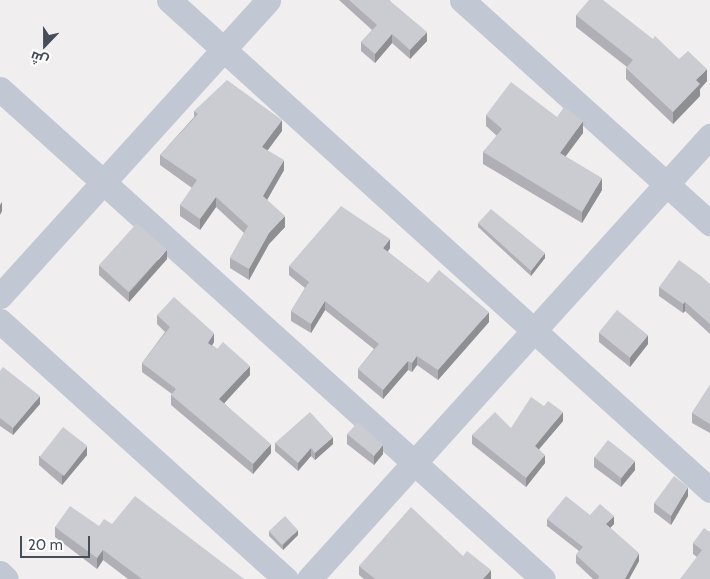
<!DOCTYPE html>
<meta charset="utf-8">
<style>
body{margin:0}
#map{position:relative;width:710px;height:579px;overflow:hidden;background:#f0eeee;font-family:Cabin,Cairo,sans-serif}
div>[style]{position:absolute}
.minor>*{height:25px;margin:-12.5px;padding:0 12.5px;transform-origin:12.5px;border-radius:12.5px;background:#c1c7d3}
.wall>*{inset:0;background:#afafb5}
.shaded-wall>*{inset:0;background:#8e8f93}
.building>*{inset:0;background:#cbccd2;transform-origin:0 0}
span{translate:-50% -50%;white-space:nowrap;text-align:center;line-height:1.15;-webkit-text-stroke:5px #fff;paint-order:stroke}
.north{position:absolute;left:20px;top:20px;width:50px;height:50px;-webkit-text-stroke:4px #fff;paint-order:stroke;rotate:202deg;font-size:14px;font-weight:700;line-height:20px;text-align:center;color:#464d5a}
.north::after{content:'';display:block;margin:auto;width:18px;height:22px;background:#464d5a;clip-path:polygon(50% 0,100% 100%,50% 72%,0 100%)}
.scale{position:absolute;left:20px;top:536px;width:70px;height:22px;box-sizing:border-box;border:2px solid #464d5a;border-top:0;padding-left:6px;font-size:15px;line-height:18px;white-space:nowrap;color:#464d5a;-webkit-text-stroke:4px #fff;paint-order:stroke}
</style>
<div id="map">
<div class="minor">
<i style="left:169px;top:0;width:730px;rotate:42.17deg"></i>
<i style="left:462px;top:0;width:334px;rotate:42deg"></i>
<i style="left:0;top:89px;width:731px;rotate:42.06deg"></i>
<i style="left:0;top:296px;width:399px;rotate:-47.8deg"></i>
<i style="left:0;top:321px;width:385px;rotate:42.1deg"></i>
<i style="left:0;top:573px;width:8px;rotate:45deg"></i>
<i style="left:309px;top:579px;width:598px;rotate:-47.85deg"></i>
</div>
<div class="wall">
<i style="clip-path:polygon(339px 0,389px 0,427px 41px,410px 59px,392px 43px,375px 63px,361px 51px,361px 42px,372px 30px)"></i>
<i style="clip-path:polygon(576px 15px,679px 59px,707px 81px,700px 89px,700px 96px,673px 124px,626px 79px,626px 68px,627px 67px,576px 27px)"></i>
<i style="clip-path:polygon(194px 111px,282px 131px,267px 150px,284px 170px,267px 200px,285px 227px,269px 244px,249px 280px,230px 268px,230px 258px,244px 233px,216px 207px,200px 230px,180px 216px,180px 205px,192px 188px,160px 165px,160px 155px,194px 117px)"></i>
<i style="clip-path:polygon(486px 115px,557px 117px,583px 133px,565px 156px,602px 190px,582px 223px,483px 164px,483px 152px,497px 136px,486px 126px)"></i>
<i style="clip-path:polygon(478px 223px,545px 258px,531px 276px,478px 227px)"></i>
<i style="clip-path:polygon(390px 248px,388px 252px,428px 283px,489px 322px,438px 380px,417px 365px,412px 372px,408px 370px,383px 399px,358px 378px,358px 369px,374px 349px,325px 310px,311px 333px,291px 321px,291px 311px,305px 288px,289px 275px,289px 266px)"></i>
<i style="clip-path:polygon(167px 259px,129px 302px,99px 275px,99px 266px)"></i>
<i style="clip-path:polygon(710px 284px,710px 334px,685px 311px,683px 313px,659px 296px,659px 287px)"></i>
<i style="clip-path:polygon(157px 315px,214px 342px,212px 345px,250px 375px,224px 403px,271px 453px,253px 474px,171px 405px,171px 395px,172px 394px,142px 372px,142px 363px,165px 332px,157px 324px)"></i>
<i style="clip-path:polygon(599px 333px,648px 344px,630px 367px,599px 342px)"></i>
<i style="clip-path:polygon(0 371px,40px 404px,13px 435px,0 426px)"></i>
<i style="clip-path:polygon(710px 385px,710px 433px,692px 423px,692px 413px)"></i>
<i style="clip-path:polygon(563px 421px,539px 449px,545px 463px,526px 487px,472px 444px,472px 435px,511px 428px)"></i>
<i style="clip-path:polygon(347px 434px,383px 454px,374px 465px,347px 444px)"></i>
<i style="clip-path:polygon(275px 443px,333px 444px,315px 460px,311px 456px,298px 471px,275px 451px)"></i>
<i style="clip-path:polygon(87px 455px,62px 485px,39px 465px,39px 456px)"></i>
<i style="clip-path:polygon(594px 457px,635px 470px,621px 487px,594px 467px)"></i>
<i style="clip-path:polygon(688px 496px,671px 525px,654px 512px,654px 503px)"></i>
<i style="clip-path:polygon(590px 515px,614px 524px,610px 528px,639px 561px,629px 579px,593px 579px,576px 563px,576px 555px,579px 551px,547px 526px,547px 519px)"></i>
<i style="clip-path:polygon(112px 524px,244px 579px,128px 579px,103px 560px,97px 569px,55px 537px,55px 527px,99px 526px)"></i>
<i style="clip-path:polygon(269px 531px,298px 535px,283px 550px,269px 536px)"></i>
<i style="clip-path:polygon(710px 532px,710px 579px,697px 557px,693px 554px,693px 543px)"></i>
<i style="clip-path:polygon(463px 556px,490px 579px,364px 579px,359px 575px,359px 566px)"></i>
</div>
<div class="shaded-wall">
<i style="clip-path:polygon(427px 32px,427px 41px,410px 59px,410px 50px)"></i>
<i style="clip-path:polygon(392px 34px,392px 43px,375px 63px,375px 54px)"></i>
<i style="clip-path:polygon(707px 69px,707px 81px,700px 89px,700px 96px,673px 124px,673px 112px,696px 80px)"></i>
<i style="clip-path:polygon(282px 120px,282px 131px,262px 158px,262px 147px)"></i>
<i style="clip-path:polygon(583px 121px,583px 133px,560px 164px,560px 153px)"></i>
<i style="clip-path:polygon(284px 160px,284px 170px,263px 207px,263px 196px)"></i>
<i style="clip-path:polygon(602px 178px,602px 190px,582px 223px,582px 212px)"></i>
<i style="clip-path:polygon(216px 197px,216px 207px,200px 230px,200px 219px)"></i>
<i style="clip-path:polygon(2px 202px,2px 211px,0 215px,0 205px)"></i>
<i style="clip-path:polygon(285px 216px,285px 227px,269px 244px,249px 280px,249px 269px,269px 233px)"></i>
<i style="clip-path:polygon(390px 239px,390px 248px,383px 257px,383px 248px)"></i>
<i style="clip-path:polygon(167px 250px,167px 259px,129px 302px,129px 293px)"></i>
<i style="clip-path:polygon(545px 253px,545px 258px,531px 276px,531px 271px)"></i>
<i style="clip-path:polygon(325px 301px,325px 310px,311px 333px,311px 324px)"></i>
<i style="clip-path:polygon(685px 302px,685px 311px,683px 313px,683px 304px)"></i>
<i style="clip-path:polygon(489px 312px,489px 322px,438px 380px,438px 370px)"></i>
<i style="clip-path:polygon(214px 333px,214px 342px,208px 352px,208px 343px)"></i>
<i style="clip-path:polygon(648px 335px,648px 344px,630px 367px,630px 357px)"></i>
<i style="clip-path:polygon(417px 356px,417px 365px,412px 372px,412px 363px)"></i>
<i style="clip-path:polygon(408px 361px,408px 370px,383px 399px,383px 390px)"></i>
<i style="clip-path:polygon(250px 366px,250px 375px,219px 409px,219px 399px)"></i>
<i style="clip-path:polygon(40px 396px,40px 404px,13px 435px,13px 428px)"></i>
<i style="clip-path:polygon(563px 412px,563px 421px,535px 454px,535px 446px)"></i>
<i style="clip-path:polygon(333px 437px,333px 444px,315px 460px,315px 453px)"></i>
<i style="clip-path:polygon(271px 444px,271px 453px,253px 474px,253px 464px)"></i>
<i style="clip-path:polygon(383px 445px,383px 454px,374px 465px,374px 456px)"></i>
<i style="clip-path:polygon(87px 446px,87px 455px,62px 485px,62px 476px)"></i>
<i style="clip-path:polygon(311px 448px,311px 456px,298px 471px,298px 463px)"></i>
<i style="clip-path:polygon(545px 455px,545px 463px,526px 487px,526px 478px)"></i>
<i style="clip-path:polygon(635px 461px,635px 470px,621px 487px,621px 478px)"></i>
<i style="clip-path:polygon(688px 487px,688px 496px,671px 525px,671px 516px)"></i>
<i style="clip-path:polygon(614px 516px,614px 524px,606px 532px,606px 524px)"></i>
<i style="clip-path:polygon(298px 530px,298px 535px,283px 550px,283px 545px)"></i>
<i style="clip-path:polygon(103px 550px,103px 560px,97px 569px,97px 558px)"></i>
<i style="clip-path:polygon(639px 553px,639px 561px,629px 579px,625px 579px)"></i>
<i style="clip-path:polygon(491px 570px,491px 579px,483px 579px)"></i>
</div>
<div class="building">
<i style="clip-path:polygon(349px 0,389px 0,427px 32px,410px 50px,392px 34px,375px 54px,361px 42px,377px 25px)"></i>
<i style="clip-path:polygon(589px 0,603px 0,653px 39px,655px 36px,679px 59px,688px 51px,707px 69px,696px 80px,700px 84px,673px 112px,626px 68px,633px 60px,576px 15px)"></i>
<i style="clip-path:polygon(227px 80px,282px 120px,262px 147px,284px 160px,263px 196px,285px 216px,269px 233px,249px 269px,230px 258px,248px 226px,216px 197px,200px 219px,180px 205px,197px 180px,160px 155px,198px 114px,194px 111px)"></i>
<i style="clip-path:polygon(511px 82px,557px 117px,564px 107px,583px 121px,560px 153px,602px 178px,582px 212px,483px 152px,502px 129px,486px 115px)"></i>
<i style="clip-path:polygon(341px 206px,390px 239px,383px 248px,428px 283px,439px 270px,489px 312px,438px 370px,417px 356px,412px 363px,408px 361px,383px 390px,358px 369px,379px 344px,325px 301px,311px 324px,291px 311px,309px 282px,289px 266px)"></i>
<i style="clip-path:polygon(491px 209px,545px 253px,531px 271px,478px 223px)"></i>
<i style="left:137px;top:223px;width:40px;height:57px;rotate:42deg"></i>
<i style="clip-path:polygon(679px 260px,701px 276px,710px 284px,710px 324px,685px 302px,683px 304px,659px 287px)"></i>
<i style="clip-path:polygon(174px 297px,214px 333px,208px 343px,217px 349px,223px 342px,250px 366px,219px 399px,271px 444px,253px 464px,171px 395px,176px 389px,142px 363px,170px 327px,157px 315px)"></i>
<i style="left:617px;top:310px;width:40px;height:29px;rotate:39deg"></i>
<i style="clip-path:polygon(3px 367px,40px 396px,13px 428px,0 418px,0 371px)"></i>
<i style="clip-path:polygon(710px 385px,710px 424px,692px 413px)"></i>
<i style="clip-path:polygon(531px 397px,544px 406px,548px 401px,563px 412px,535px 446px,545px 455px,526px 478px,472px 435px,495px 412px,511px 428px)"></i>
<i style="clip-path:polygon(310px 412px,333px 437px,315px 453px,311px 448px,298px 463px,275px 443px)"></i>
<i style="clip-path:polygon(358px 422px,383px 445px,374px 456px,347px 434px)"></i>
<i style="left:63px;top:427px;width:31px;height:38px;rotate:38deg"></i>
<i style="left:608px;top:440px;width:34px;height:22px;rotate:38deg"></i>
<i style="clip-path:polygon(674px 476px,688px 487px,671px 516px,654px 503px)"></i>
<i style="clip-path:polygon(135px 496px,244px 579px,142px 579px,103px 550px,97px 558px,55px 527px,70px 506px,99px 526px,104px 519px,112px 524px)"></i>
<i style="clip-path:polygon(566px 496px,590px 515px,600px 504px,614px 516px,606px 524px,639px 553px,625px 579px,598px 579px,599px 576px,576px 555px,583px 547px,547px 519px)"></i>
<i style="clip-path:polygon(411px 507px,463px 556px,467px 551px,491px 570px,483px 579px,375px 579px,359px 566px)"></i>
<i style="left:285px;top:516px;width:19px;height:22px;rotate:47deg"></i>
<i style="clip-path:polygon(704px 528px,710px 532px,710px 579px,680px 579px,702px 550px,693px 543px)"></i>
</div>
<div class="north">ش</div>
<div class="scale">20 m</div>
</div>
